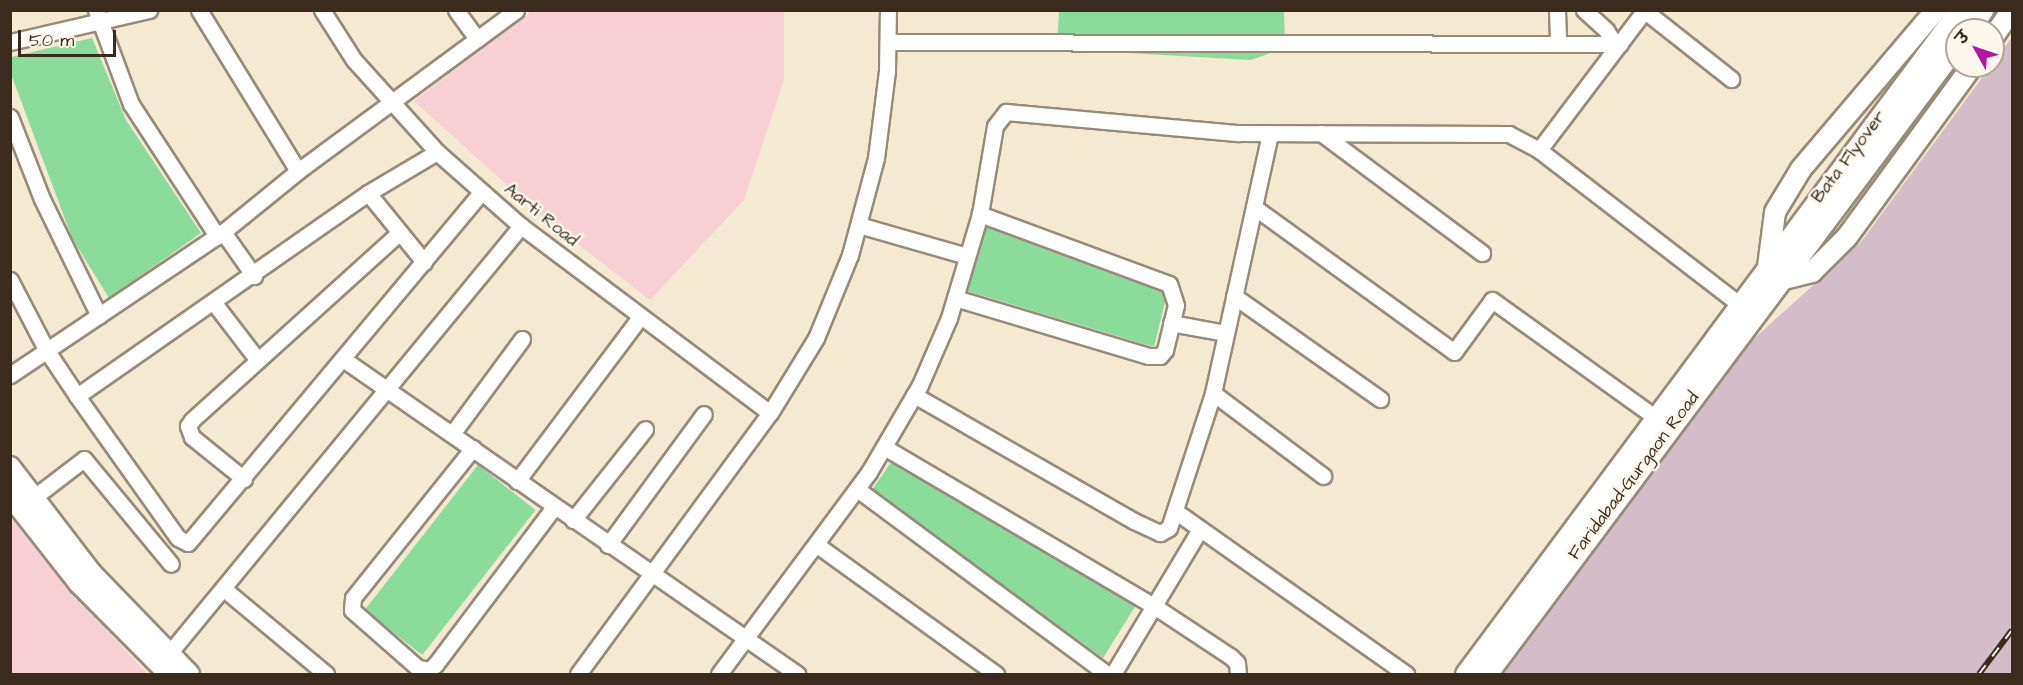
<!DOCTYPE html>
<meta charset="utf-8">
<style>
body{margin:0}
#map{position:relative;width:2023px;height:685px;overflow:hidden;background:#f4e9d1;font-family:"Architects Daughter","Playpen Sans Deva",sans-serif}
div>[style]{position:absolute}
.built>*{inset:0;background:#f7cfd5}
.industrial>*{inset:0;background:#d2bdc8}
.green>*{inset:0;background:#8bdb9b;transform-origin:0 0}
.roads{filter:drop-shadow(2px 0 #988a78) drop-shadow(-2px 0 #988a78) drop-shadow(0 2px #988a78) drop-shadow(0 -2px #988a78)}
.minor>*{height:15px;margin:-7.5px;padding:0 7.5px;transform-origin:7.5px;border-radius:7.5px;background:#fff}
.tertiary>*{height:20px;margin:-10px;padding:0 10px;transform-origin:10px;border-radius:10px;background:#fff}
.secondary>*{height:21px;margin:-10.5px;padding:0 10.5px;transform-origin:10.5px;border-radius:10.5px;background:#fff}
.rail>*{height:6px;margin-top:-3px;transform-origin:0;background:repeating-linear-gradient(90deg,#fbf7ec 0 11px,#3b2a1e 0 22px);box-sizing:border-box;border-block:2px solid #3b2a1e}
span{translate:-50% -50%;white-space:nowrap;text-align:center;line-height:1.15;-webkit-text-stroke:5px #fbf7ec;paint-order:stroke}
.street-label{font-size:18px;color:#3b2a1e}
.frame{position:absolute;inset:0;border:12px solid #3b2a1e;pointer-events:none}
.north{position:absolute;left:1945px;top:18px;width:60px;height:60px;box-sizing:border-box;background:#fbf7ec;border:2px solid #aea59a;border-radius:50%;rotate:310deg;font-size:16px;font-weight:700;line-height:24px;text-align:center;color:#3b2a1e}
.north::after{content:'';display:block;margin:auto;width:21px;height:27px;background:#b5179e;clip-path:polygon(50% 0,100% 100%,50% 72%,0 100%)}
.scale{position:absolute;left:18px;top:30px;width:98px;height:27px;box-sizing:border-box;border:3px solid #3b2a1e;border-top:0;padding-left:8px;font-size:18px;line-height:21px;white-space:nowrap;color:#3b2a1e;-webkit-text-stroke:4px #fbf7ec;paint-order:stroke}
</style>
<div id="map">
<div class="built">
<i style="clip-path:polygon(532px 11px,784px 11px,784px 80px,744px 200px,650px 300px,539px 214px,414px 101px)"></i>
<i style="clip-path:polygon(11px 515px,40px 555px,147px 674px,11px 674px)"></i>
</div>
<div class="industrial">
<i style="clip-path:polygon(2012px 37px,2012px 674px,1502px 674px,1728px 362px,1861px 242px)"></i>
</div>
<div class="green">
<i style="clip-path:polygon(1059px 11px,1284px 11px,1285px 48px,1251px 60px,1057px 49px)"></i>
<i style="clip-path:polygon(92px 38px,126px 120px,201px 233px,109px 298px,72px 238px,11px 74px,11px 57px)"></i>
<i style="clip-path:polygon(985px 222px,1168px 290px,1154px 347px,967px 291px)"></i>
<i style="clip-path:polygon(892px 461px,1136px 605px,1103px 658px,872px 490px)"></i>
<i style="left:478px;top:465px;width:73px;height:184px;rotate:38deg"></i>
</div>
<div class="roads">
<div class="minor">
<i style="left:96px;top:10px;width:100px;rotate:69.6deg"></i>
<i style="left:131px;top:104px;width:158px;rotate:56.9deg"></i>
<i style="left:199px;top:10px;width:189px;rotate:58.4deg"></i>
<i style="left:322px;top:10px;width:59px;rotate:57.4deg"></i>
<i style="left:354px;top:60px;width:124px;rotate:47.9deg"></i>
<i style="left:437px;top:152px;width:112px;rotate:41.4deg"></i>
<i style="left:521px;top:226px;width:311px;rotate:36.9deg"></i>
<i style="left:456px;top:10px;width:36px;rotate:54deg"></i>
<i style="left:1557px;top:10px;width:34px;rotate:88deg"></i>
<i style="left:1584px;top:10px;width:30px;rotate:42deg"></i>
<i style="left:1606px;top:30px;width:17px;rotate:57deg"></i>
<i style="left:1645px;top:11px;width:110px;rotate:38.3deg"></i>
<i style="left:10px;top:42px;width:143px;rotate:-13deg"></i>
<i style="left:889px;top:42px;width:731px;rotate:0.16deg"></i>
<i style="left:10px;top:117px;width:88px;rotate:68.7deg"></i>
<i style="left:42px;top:199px;width:130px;rotate:64deg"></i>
<i style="left:1321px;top:133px;width:201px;rotate:36.7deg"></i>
<i style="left:1539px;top:150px;width:176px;rotate:-52.9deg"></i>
<i style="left:368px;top:193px;width:89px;rotate:50.9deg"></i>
<i style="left:1254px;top:207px;width:247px;rotate:35.9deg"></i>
<i style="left:1454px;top:352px;width:64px;rotate:-53.8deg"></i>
<i style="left:1492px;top:300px;width:202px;rotate:35.7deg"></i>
<i style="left:859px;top:225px;width:112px;rotate:16deg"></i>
<i style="left:223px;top:232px;width:54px;rotate:54.8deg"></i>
<i style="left:10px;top:280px;width:80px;rotate:62.5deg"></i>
<i style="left:47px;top:351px;width:54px;rotate:56.3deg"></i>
<i style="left:77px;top:396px;width:174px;rotate:54.6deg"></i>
<i style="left:178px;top:538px;width:11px;rotate:27deg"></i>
<i style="left:188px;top:543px;width:458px;rotate:-50.1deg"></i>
<i style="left:1234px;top:296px;width:179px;rotate:35.2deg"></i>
<i style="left:955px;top:298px;width:202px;rotate:16.7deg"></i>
<i style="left:1148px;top:356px;width:12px"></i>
<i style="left:1160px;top:356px;width:8px;rotate:-50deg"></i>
<i style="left:1165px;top:350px;width:46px;rotate:-76.3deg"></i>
<i style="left:1176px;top:305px;width:22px;rotate:-108deg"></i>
<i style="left:1169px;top:284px;width:202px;rotate:-159.7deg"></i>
<i style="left:214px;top:303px;width:71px;rotate:52.5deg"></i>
<i style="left:1171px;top:323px;width:56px;rotate:10.3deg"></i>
<i style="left:343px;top:359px;width:553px;rotate:34.75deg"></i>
<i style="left:10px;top:375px;width:257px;rotate:-33.9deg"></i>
<i style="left:223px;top:232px;width:97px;rotate:-39.1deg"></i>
<i style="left:298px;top:171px;width:271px;rotate:-36.4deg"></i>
<i style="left:1213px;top:393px;width:138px;rotate:37deg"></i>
<i style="left:914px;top:395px;width:254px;rotate:29.8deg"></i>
<i style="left:1134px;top:521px;width:29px;rotate:25deg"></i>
<i style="left:1160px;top:533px;width:10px;rotate:-29deg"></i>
<i style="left:1169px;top:528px;width:142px;rotate:-71.9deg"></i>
<i style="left:1213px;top:393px;width:266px;rotate:-77.6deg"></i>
<i style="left:77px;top:396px;width:355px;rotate:-34.9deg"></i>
<i style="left:368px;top:193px;width:80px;rotate:-30.7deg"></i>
<i style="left:452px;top:434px;width:118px;rotate:-53.6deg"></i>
<i style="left:884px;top:447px;width:313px;rotate:30.5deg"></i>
<i style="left:1154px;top:606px;width:92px;rotate:33.5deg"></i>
<i style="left:1231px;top:657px;width:8px;rotate:45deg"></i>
<i style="left:1237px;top:663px;width:11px;rotate:85deg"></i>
<i style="left:473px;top:448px;width:192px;rotate:128.7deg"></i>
<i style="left:353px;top:598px;width:12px;rotate:95deg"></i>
<i style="left:352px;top:610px;width:88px;rotate:41.3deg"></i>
<i style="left:418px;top:668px;width:11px;rotate:10deg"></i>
<i style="left:429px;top:670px;width:8px;rotate:-40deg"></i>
<i style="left:435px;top:665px;width:198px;rotate:-53deg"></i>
<i style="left:244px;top:479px;width:67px;rotate:-141.1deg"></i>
<i style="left:192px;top:437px;width:12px;rotate:-110deg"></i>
<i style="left:188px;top:426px;width:7px;rotate:-56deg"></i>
<i style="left:192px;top:420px;width:280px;rotate:-42.1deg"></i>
<i style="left:517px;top:481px;width:206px;rotate:-53.1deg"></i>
<i style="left:857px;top:489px;width:311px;rotate:36.5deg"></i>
<i style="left:33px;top:498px;width:64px;rotate:-37.4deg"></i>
<i style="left:84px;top:459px;width:136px;rotate:50.4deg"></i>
<i style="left:1175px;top:511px;width:283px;rotate:35.2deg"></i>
<i style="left:573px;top:520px;width:116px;rotate:-51.6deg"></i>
<i style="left:608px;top:545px;width:162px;rotate:-53.8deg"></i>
<i style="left:817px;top:545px;width:221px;rotate:35.8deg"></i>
<i style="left:224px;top:589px;width:133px;rotate:39.8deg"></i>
<i style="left:162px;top:662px;width:565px;rotate:-50.53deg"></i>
<i style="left:578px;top:674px;width:324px;rotate:-53.7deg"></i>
<i style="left:770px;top:413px;width:88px;rotate:-58.5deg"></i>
<i style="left:816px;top:338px;width:90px;rotate:-67.7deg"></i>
<i style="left:850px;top:255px;width:100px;rotate:-75deg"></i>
<i style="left:876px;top:158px;width:88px;rotate:-82.8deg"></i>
<i style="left:887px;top:71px;width:61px;rotate:-89.1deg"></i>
<i style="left:719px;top:674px;width:252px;rotate:-53.4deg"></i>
<i style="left:869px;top:472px;width:101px;rotate:-59.6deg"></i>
<i style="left:920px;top:385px;width:73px;rotate:-66.6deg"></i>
<i style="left:949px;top:318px;width:109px;rotate:-73.4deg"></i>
<i style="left:980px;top:214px;width:89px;rotate:-80.3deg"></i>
<i style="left:995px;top:126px;width:18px;rotate:-52deg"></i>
<i style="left:1006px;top:112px;width:234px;rotate:5.2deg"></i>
<i style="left:1239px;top:133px;width:270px;rotate:0.2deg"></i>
<i style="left:1509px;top:134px;width:34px;rotate:28deg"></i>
<i style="left:1539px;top:150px;width:262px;rotate:37.6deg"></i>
<i style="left:1113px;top:674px;width:169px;rotate:-59deg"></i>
</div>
<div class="tertiary">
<i style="left:1993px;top:37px;width:33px;rotate:-55deg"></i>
<i style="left:1768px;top:267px;width:55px;rotate:-82.7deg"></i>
<i style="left:1775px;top:212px;width:50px;rotate:-58.8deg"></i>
<i style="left:1801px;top:169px;width:209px;rotate:-49.7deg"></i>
<i style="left:1784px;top:279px;width:29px;rotate:-14deg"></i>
<i style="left:1812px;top:272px;width:49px;rotate:-45deg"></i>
<i style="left:1847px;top:237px;width:212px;rotate:-53.8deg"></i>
<i style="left:10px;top:467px;width:133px;rotate:52.6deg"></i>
<i style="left:91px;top:573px;width:141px;rotate:45.9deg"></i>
<i style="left:10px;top:495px;width:112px;rotate:51.9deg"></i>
<i style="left:79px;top:583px;width:128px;rotate:45.3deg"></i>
</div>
<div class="secondary">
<i style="left:1967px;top:30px;width:25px;rotate:-53deg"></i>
<i style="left:1466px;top:674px;width:828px;rotate:-53.35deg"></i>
<i style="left:1486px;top:674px;width:787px;rotate:-53.22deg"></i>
</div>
</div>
<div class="rail">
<i style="left:1979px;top:674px;width:55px;rotate:-53.1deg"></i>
</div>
<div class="street-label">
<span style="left:1849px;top:157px;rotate:-53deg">Bata Flyover</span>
<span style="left:541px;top:215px;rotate:39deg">Aarti Road</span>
<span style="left:1634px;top:476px;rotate:-53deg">Faridabad-Gurgaon Road</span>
</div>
<div class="frame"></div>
<div class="north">उ</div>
<div class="scale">50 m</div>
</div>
